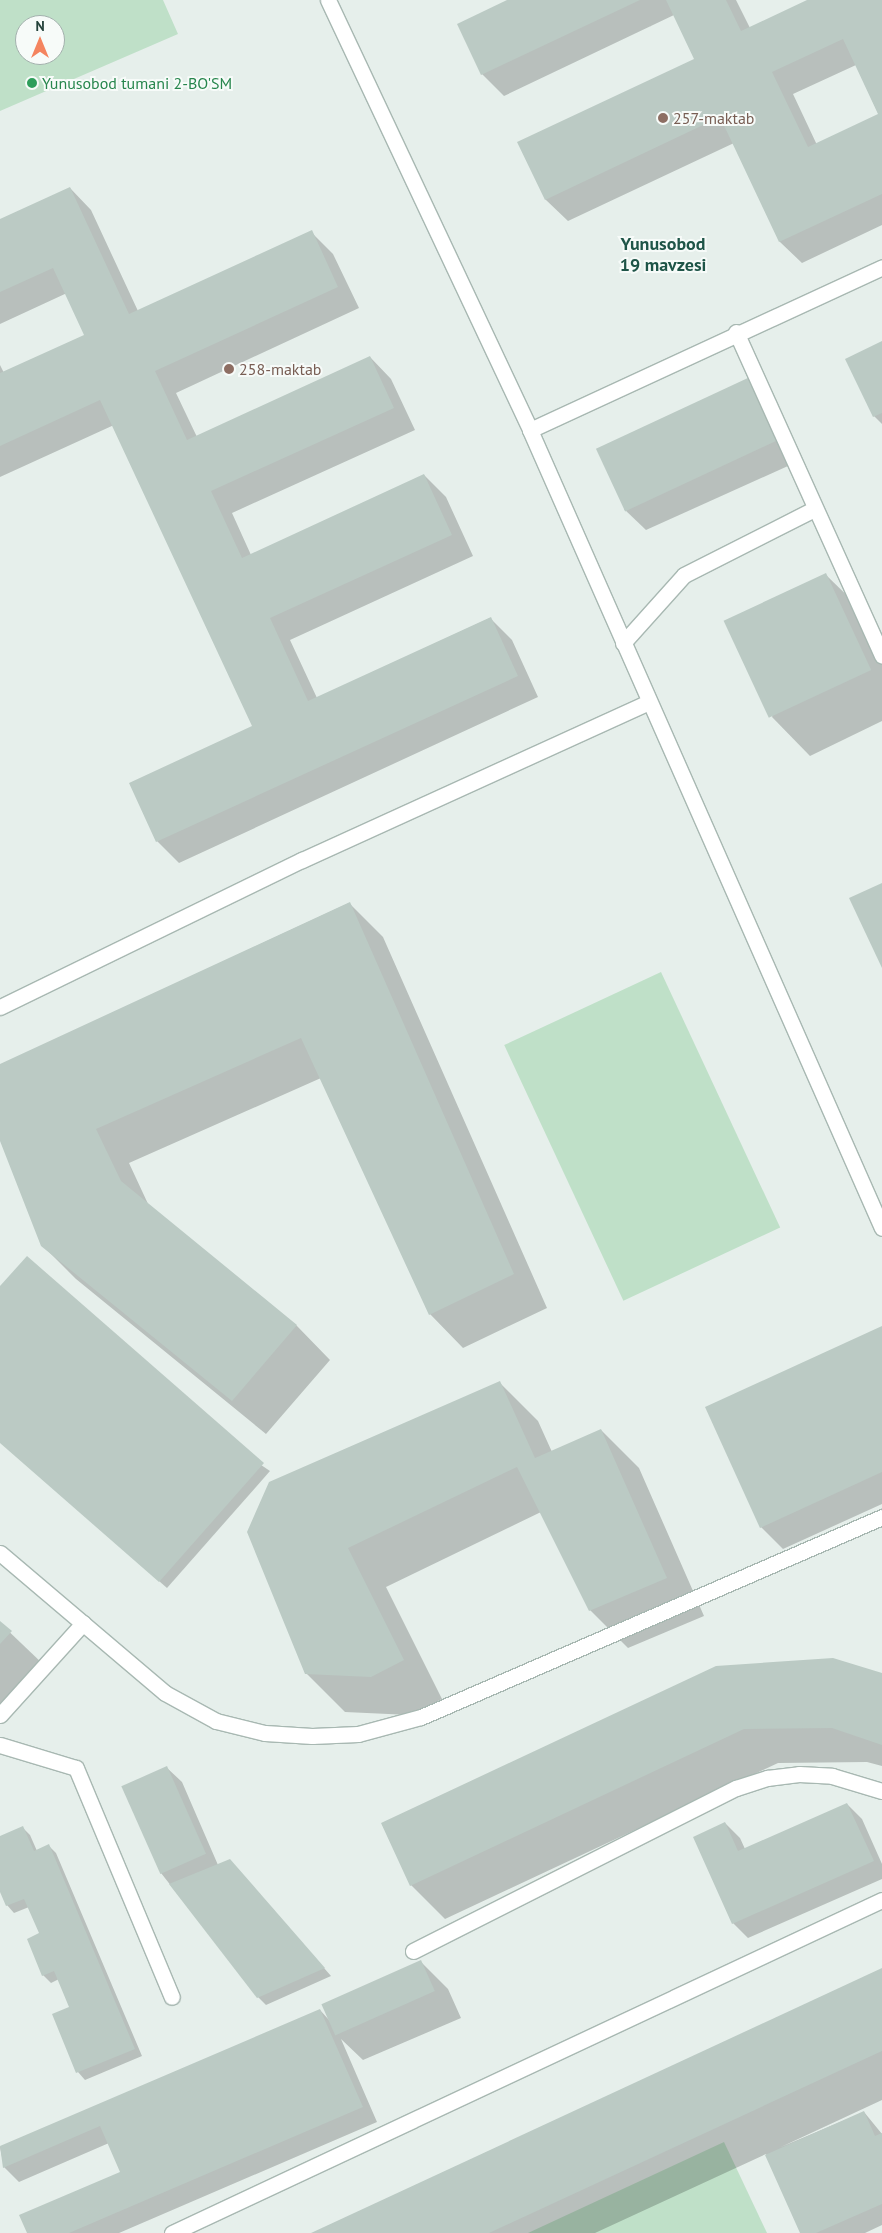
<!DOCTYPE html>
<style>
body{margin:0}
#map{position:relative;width:882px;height:2233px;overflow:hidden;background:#e6efeb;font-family:"PT Sans",sans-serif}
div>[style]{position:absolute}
.green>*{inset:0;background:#bfe0c8;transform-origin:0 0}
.shadow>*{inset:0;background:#0003}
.building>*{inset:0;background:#bbcac4;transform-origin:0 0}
.roads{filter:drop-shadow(1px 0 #a8b8b2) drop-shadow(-1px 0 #a8b8b2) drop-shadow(0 1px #a8b8b2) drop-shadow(0 -1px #a8b8b2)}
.minor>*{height:15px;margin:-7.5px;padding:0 7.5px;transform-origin:7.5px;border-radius:7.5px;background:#fff}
.dots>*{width:14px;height:14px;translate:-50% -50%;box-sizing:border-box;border:2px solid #f7fbf9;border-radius:50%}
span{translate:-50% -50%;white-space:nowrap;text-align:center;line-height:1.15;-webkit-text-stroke:4px #f7fbf9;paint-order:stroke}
.leisure-label{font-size:16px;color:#27864d}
.left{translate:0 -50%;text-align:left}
.education-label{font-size:16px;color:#785e54}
.neighbourhood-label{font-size:18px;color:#1f5548;font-weight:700}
.north{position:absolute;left:15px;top:15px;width:50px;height:50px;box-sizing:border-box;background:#f7fbf9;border:1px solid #a3b1ad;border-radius:50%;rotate:0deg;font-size:14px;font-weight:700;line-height:20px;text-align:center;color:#24423a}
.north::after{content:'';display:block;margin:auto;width:18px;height:22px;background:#f4845f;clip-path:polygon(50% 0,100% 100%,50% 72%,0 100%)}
</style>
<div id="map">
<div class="green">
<i style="clip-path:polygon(evenodd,0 0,163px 0,178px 34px,0 111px,0 0,25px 25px,55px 25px,55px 55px,25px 55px,25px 25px)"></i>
<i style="left:661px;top:972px;width:282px;height:173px;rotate:65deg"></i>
<i style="clip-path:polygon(724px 2142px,767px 2233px,528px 2233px)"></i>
</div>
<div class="shadow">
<i style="clip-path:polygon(evenodd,510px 0,736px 0,750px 28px,810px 0,882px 0,882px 225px,802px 263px,780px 242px,734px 143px,568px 221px,546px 200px,519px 143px,696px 59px,674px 15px,504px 96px,482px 74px,510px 0,856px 65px,879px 115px,817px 145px,793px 94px,856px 65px)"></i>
<i style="clip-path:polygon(70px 188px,91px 210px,138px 311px,311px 232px,333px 254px,359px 308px,176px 393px,197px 437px,370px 357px,391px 379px,415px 430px,232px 513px,251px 555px,424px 475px,446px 497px,473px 556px,290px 640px,317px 698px,490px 618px,512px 640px,538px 697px,179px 863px,157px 841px,254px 727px,114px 425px,0 477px,0 365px,4px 373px,86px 335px,67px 293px,0 324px,0 220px)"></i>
<i style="clip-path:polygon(882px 343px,882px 424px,874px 416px)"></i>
<i style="clip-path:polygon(750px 379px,799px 461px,646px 530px,624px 509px)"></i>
<i style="clip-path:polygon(825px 574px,864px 612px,882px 651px,882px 721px,810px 756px,772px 717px)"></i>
<i style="clip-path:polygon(349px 903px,383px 937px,547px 1308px,463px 1348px,430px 1314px,321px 1078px,129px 1163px,149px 1206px,297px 1326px,330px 1360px,266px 1434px,76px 1279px,42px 1245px,0 1137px,0 1065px)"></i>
<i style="clip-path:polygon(0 1288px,270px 1471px,167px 1588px,0 1442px)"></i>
<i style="clip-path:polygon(882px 1328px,882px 1504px,783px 1549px,761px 1527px)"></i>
<i style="clip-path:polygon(500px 1383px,538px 1421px,552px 1452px,601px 1430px,639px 1468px,704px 1616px,628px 1648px,590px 1610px,541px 1512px,386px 1587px,442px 1699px,410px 1715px,345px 1712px,306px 1673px,248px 1532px)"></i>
<i style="clip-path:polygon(0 1623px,44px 1665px,0 1718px)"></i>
<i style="clip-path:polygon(882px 1675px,882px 1766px,867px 1762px,778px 1763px,445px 1919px,411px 1885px,382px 1824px)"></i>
<i style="clip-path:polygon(166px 1767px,182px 1782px,218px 1865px,237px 1868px,331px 1976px,266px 2005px,258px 1997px,161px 1873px)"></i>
<i style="clip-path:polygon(847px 1804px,862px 1819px,882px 1864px,882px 1879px,748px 1938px,733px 1923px,725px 1823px,740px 1838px,745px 1849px)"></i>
<i style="clip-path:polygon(23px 1828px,30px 1835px,37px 1851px,49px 1846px,56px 1853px,142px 2056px,85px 2080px,78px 2072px,71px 2008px,59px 1979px,51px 1983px,43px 1975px,40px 1934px,29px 1907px,14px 1913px,7px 1905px,0 1889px,0 1837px)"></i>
<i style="clip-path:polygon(421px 1962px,448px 1989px,461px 2018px,363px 2060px,341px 2039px,377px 2122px,119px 2233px,28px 2233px,121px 2172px,109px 2143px,19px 2182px,4px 2167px,0 2147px,320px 2010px,329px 2020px)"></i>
<i style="clip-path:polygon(882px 1969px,882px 2100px,781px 2147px,864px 2112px,882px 2134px,882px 2225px,865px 2233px,801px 2233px,766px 2154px,595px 2233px,313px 2233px)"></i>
</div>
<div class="building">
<i style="clip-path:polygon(507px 0,640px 0,481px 75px,457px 24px)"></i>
<i style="clip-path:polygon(evenodd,666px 0,726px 0,741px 31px,807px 0,882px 0,882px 194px,779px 242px,720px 117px,545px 200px,517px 142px,694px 59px,666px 0,843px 39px,878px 114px,808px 147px,772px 72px,843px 39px)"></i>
<i style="clip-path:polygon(70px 187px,129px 314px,312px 230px,338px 287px,155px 371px,187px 440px,370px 356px,394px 408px,211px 491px,242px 558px,424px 474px,452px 535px,270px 618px,308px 701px,491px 617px,518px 676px,156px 842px,129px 783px,252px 726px,100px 400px,0 446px,0 373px,84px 335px,53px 268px,0 292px,0 219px)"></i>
<i style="clip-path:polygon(882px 341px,882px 413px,873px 417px,845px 359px)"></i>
<i style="left:750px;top:377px;width:69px;height:170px;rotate:65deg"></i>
<i style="left:826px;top:573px;width:107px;height:113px;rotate:65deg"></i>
<i style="clip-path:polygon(882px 883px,882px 968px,849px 898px)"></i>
<i style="clip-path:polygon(350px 902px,514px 1274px,429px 1315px,301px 1038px,96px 1129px,121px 1181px,297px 1325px,232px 1401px,41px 1246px,0 1141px,0 1064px)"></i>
<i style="clip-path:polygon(27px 1256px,264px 1463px,159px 1582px,0 1443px,0 1286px)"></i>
<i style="clip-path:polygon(882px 1326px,882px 1472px,760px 1528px,705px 1407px)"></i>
<i style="clip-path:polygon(500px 1381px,535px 1458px,601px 1429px,667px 1578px,589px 1611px,517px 1467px,348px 1548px,404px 1660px,371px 1677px,305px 1674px,247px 1532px,269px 1482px)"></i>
<i style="clip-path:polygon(0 1621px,12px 1631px,0 1644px)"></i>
<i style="clip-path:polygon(833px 1658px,882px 1673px,882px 1745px,832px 1728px,744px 1729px,410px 1886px,381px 1823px,716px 1666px)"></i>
<i style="left:167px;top:1766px;width:96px;height:50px;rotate:66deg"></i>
<i style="clip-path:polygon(847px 1803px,874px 1861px,732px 1924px,693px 1837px,725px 1822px,738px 1851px)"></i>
<i style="clip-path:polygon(23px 1826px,34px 1851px,49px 1844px,135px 2049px,76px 2073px,52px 2014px,69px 2007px,54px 1971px,42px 1976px,27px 1939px,39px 1933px,24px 1899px,6px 1906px,0 1892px,0 1836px)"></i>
<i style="clip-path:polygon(230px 1859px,325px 1968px,257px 1998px,169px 1884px)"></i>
<i style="left:421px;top:1960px;width:34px;height:109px;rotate:66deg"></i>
<i style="clip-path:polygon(882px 1968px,882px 2051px,489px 2233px,311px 2233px)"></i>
<i style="clip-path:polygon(320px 2009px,363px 2107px,69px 2233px,27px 2233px,19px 2215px,120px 2172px,100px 2126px,3px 2168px,0 2146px)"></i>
<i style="clip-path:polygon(864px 2111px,875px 2136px,882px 2133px,882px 2204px,816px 2233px,800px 2233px,765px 2155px)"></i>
</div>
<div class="roads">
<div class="minor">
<i style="left:328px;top:0;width:475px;rotate:64.8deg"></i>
<i style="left:530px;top:430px;width:872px;rotate:66.2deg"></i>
<i style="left:736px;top:332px;width:355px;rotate:65.7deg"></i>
<i style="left:530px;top:430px;width:388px;rotate:-24.8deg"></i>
<i style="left:623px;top:643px;width:91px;rotate:-48.1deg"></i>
<i style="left:684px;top:575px;width:146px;rotate:-26.9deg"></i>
<i style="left:0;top:1007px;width:336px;rotate:-26deg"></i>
<i style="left:302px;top:860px;width:380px;rotate:-24.5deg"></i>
<i style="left:0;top:1553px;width:216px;rotate:40.3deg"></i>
<i style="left:165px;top:1693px;width:58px;rotate:28.8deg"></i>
<i style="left:216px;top:1721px;width:50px;rotate:13.8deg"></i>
<i style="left:265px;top:1733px;width:47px;rotate:3.7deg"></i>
<i style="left:312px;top:1736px;width:46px;rotate:-2.5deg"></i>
<i style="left:358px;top:1734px;width:65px;rotate:-15.1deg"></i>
<i style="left:421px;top:1717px;width:503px;rotate:-23.45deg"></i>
<i style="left:0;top:1715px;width:124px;rotate:-47.9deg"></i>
<i style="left:0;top:1745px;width:79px;rotate:16.8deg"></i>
<i style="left:76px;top:1768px;width:248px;rotate:67.3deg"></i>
<i style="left:413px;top:1951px;width:362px;rotate:-26.8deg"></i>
<i style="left:736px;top:1788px;width:33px;rotate:-18deg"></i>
<i style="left:767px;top:1778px;width:32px;rotate:-7deg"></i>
<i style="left:799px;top:1774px;width:33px;rotate:3deg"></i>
<i style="left:832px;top:1776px;width:52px;rotate:16.7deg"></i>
<i style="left:172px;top:2233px;width:784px;rotate:-25.13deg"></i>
</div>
</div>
<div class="dots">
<i style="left:32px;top:83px;background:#2e9e5b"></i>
<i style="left:663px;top:118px;background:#8d6e63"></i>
<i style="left:229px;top:369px;background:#8d6e63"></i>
</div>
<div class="leisure-label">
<span class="left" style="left:42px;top:83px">Yunusobod tumani 2-BO'SM</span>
</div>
<div class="education-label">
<span class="left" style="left:673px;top:118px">257-maktab</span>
<span class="left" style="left:239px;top:369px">258-maktab</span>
</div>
<div class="neighbourhood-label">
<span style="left:663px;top:255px">Yunusobod<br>19 mavzesi</span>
</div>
<div class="north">N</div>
</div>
